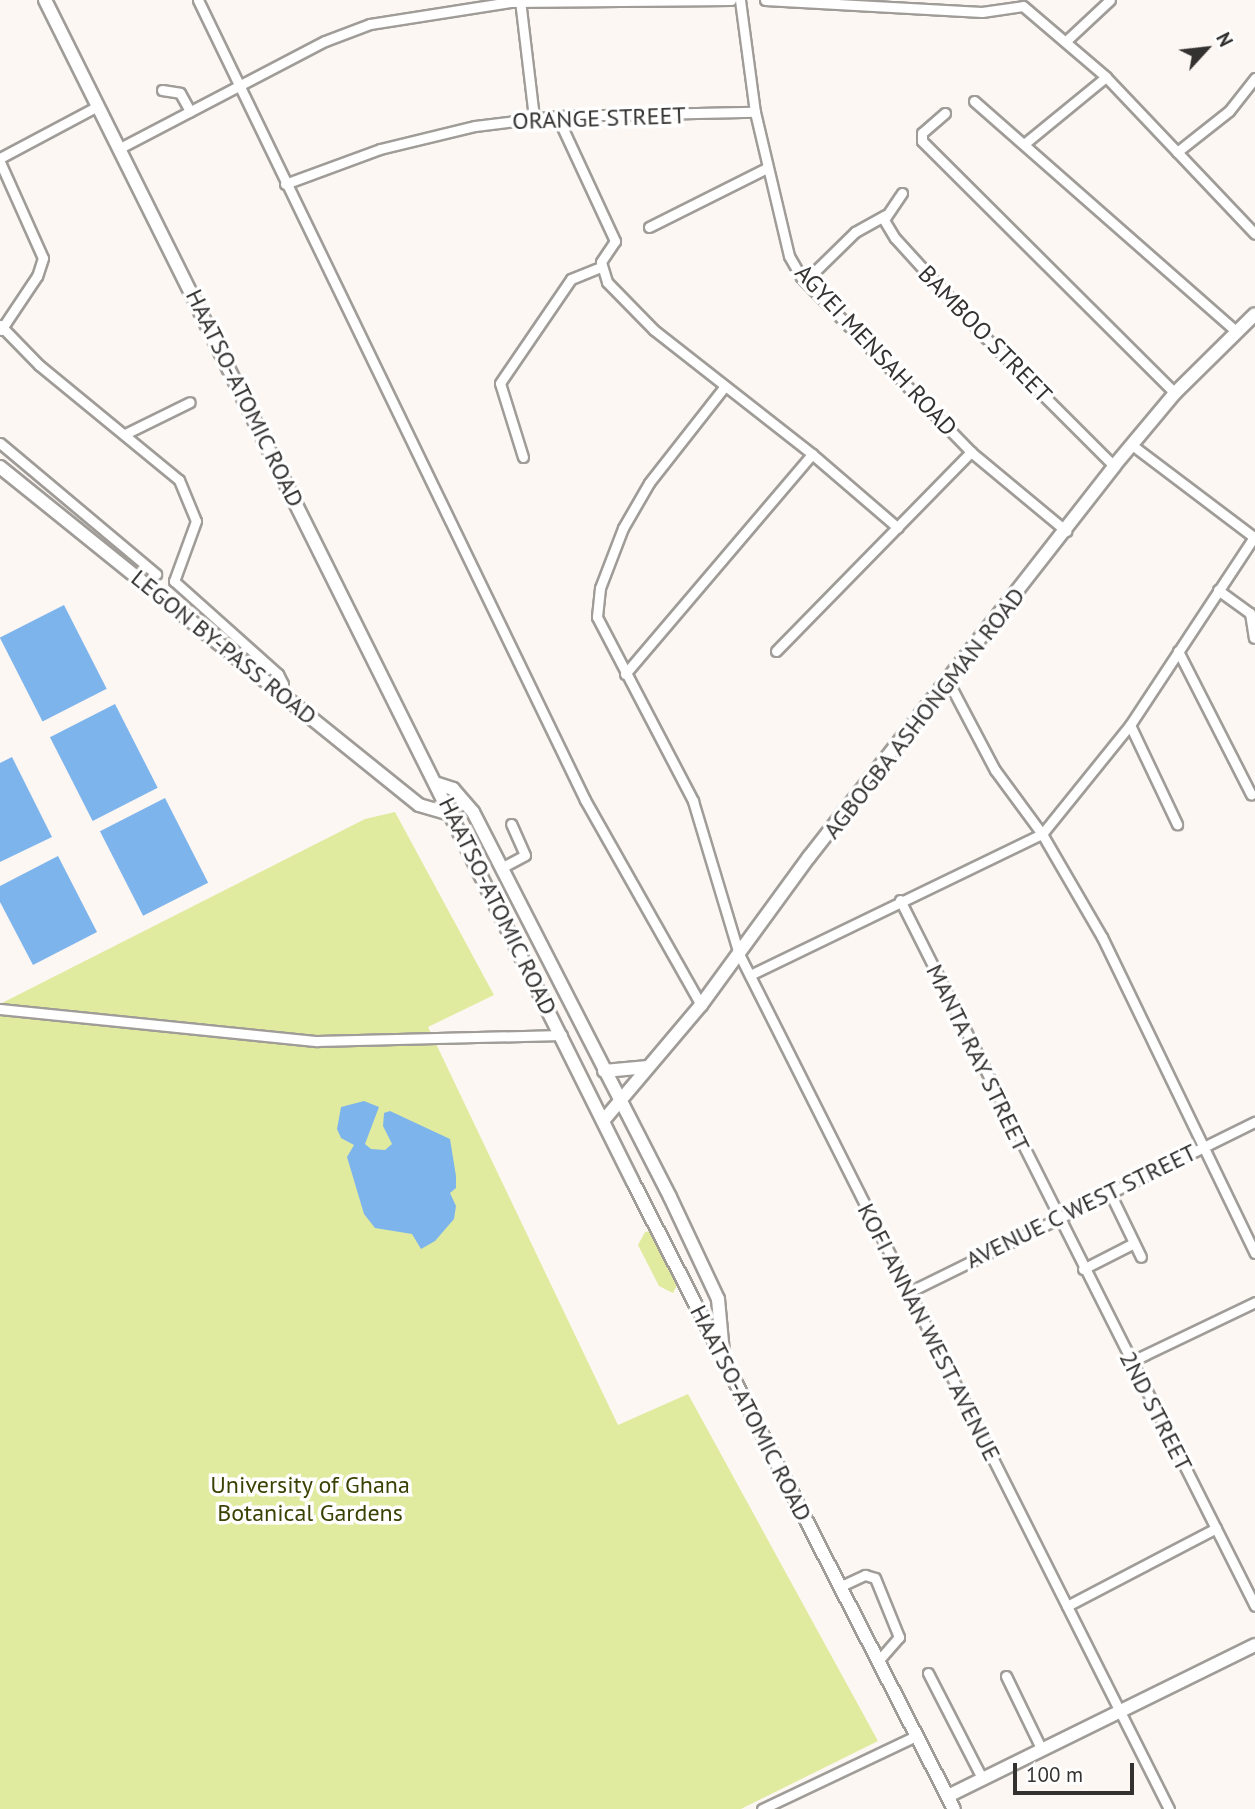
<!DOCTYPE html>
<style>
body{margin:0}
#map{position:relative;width:1255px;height:1809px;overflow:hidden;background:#fcf7f3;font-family:"PT Sans",sans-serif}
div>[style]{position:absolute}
.green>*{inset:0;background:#e1eba0}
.water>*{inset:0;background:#7eb4ec;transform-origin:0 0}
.roads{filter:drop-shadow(2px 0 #a09c98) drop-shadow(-2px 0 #a09c98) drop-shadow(0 2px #a09c98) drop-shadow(0 -2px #a09c98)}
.street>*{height:9px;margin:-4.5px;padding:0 4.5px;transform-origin:4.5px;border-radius:4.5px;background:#fff}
.secondary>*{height:12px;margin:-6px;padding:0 6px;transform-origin:6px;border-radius:6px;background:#fff}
span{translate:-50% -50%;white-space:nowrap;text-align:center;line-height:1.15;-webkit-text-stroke:7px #fff;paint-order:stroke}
.street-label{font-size:24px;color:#343231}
.park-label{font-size:24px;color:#3b4003}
.north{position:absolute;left:1171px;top:14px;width:70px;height:70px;-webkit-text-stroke:5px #fff;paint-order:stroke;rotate:63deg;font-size:19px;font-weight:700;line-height:28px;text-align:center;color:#343231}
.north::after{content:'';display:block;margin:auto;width:24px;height:32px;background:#343231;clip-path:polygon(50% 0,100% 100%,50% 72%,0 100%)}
.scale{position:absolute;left:1013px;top:1763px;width:121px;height:32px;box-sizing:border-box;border:4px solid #343231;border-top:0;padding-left:9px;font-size:21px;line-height:24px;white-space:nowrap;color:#343231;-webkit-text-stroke:5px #fff;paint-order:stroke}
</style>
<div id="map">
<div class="green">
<i style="clip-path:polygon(395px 812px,494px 995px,428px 1027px,618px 1425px,688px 1394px,878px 1741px,741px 1809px,0 1809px,0 1004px,365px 819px)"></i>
<i style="clip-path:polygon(651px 1231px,678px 1283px,673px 1293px,659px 1286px,638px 1245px,645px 1232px)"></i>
</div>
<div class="water">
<i style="left:64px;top:605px;width:94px;height:72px;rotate:63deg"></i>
<i style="left:115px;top:704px;width:94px;height:73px;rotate:63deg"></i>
<i style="clip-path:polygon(12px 757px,52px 837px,0 862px,0 763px)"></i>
<i style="left:165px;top:798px;width:95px;height:73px;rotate:63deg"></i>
<i style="clip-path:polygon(58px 856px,97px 932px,33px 965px,0 902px,0 886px)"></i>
<i style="clip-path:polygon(364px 1101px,379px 1107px,365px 1144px,371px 1149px,385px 1150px,392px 1144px,383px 1126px,384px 1113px,390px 1111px,450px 1139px,456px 1176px,456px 1188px,450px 1193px,456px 1206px,454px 1219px,435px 1241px,421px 1249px,412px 1234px,375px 1228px,364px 1214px,347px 1157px,354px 1145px,341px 1138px,337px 1129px,341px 1107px)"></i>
</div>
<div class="roads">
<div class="street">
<i style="left:198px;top:0;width:889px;rotate:64.18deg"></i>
<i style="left:585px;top:800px;width:236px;rotate:60.5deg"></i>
<i style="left:520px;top:0;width:118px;rotate:83.2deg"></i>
<i style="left:740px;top:0;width:113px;rotate:82.4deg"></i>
<i style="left:755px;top:112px;width:148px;rotate:76.7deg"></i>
<i style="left:789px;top:256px;width:24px;rotate:60deg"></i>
<i style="left:801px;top:277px;width:244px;rotate:45.8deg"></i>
<i style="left:971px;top:452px;width:124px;rotate:39.7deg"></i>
<i style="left:765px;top:0;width:217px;rotate:3.2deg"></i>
<i style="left:982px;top:12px;width:41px;rotate:-8.3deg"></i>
<i style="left:1023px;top:6px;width:109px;rotate:40.5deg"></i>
<i style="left:1106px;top:77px;width:216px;rotate:46.5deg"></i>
<i style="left:1066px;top:41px;width:60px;rotate:-43deg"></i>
<i style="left:162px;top:90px;width:18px;rotate:9deg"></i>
<i style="left:180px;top:93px;width:21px;rotate:61deg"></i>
<i style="left:974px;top:101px;width:349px;rotate:41.3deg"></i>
<i style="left:945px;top:113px;width:30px;rotate:139deg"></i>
<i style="left:922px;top:133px;width:8px;rotate:90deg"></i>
<i style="left:922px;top:141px;width:357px;rotate:44.9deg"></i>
<i style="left:557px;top:116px;width:138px;rotate:65.1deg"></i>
<i style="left:615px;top:241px;width:25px;rotate:124deg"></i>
<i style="left:601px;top:262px;width:21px;rotate:73deg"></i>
<i style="left:607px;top:282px;width:67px;rotate:45.6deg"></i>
<i style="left:654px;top:330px;width:201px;rotate:38.1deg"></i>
<i style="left:812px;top:454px;width:113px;rotate:40.7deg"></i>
<i style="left:1024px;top:144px;width:106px;rotate:-39.3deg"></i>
<i style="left:120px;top:148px;width:231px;rotate:-27.6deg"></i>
<i style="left:325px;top:41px;width:48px;rotate:-20.7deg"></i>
<i style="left:370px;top:24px;width:142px;rotate:-8.9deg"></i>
<i style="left:510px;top:2px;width:221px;rotate:-0.5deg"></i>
<i style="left:1177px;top:152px;width:66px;rotate:-38.3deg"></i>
<i style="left:1229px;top:111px;width:42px;rotate:-51.8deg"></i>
<i style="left:0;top:158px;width:111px;rotate:-28deg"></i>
<i style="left:0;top:162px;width:105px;rotate:65.9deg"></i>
<i style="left:43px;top:258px;width:19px;rotate:108deg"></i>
<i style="left:37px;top:276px;width:65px;rotate:123.7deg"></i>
<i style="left:285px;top:184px;width:101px;rotate:-20.2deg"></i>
<i style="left:380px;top:149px;width:98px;rotate:-13.6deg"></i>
<i style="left:475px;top:126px;width:83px;rotate:-7deg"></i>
<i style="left:557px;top:116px;width:198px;rotate:-1.2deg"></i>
<i style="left:902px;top:193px;width:32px;rotate:124deg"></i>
<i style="left:884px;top:220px;width:21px;rotate:59deg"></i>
<i style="left:895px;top:238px;width:135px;rotate:47.7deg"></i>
<i style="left:986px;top:338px;width:181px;rotate:45deg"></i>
<i style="left:649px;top:227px;width:132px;rotate:-26.6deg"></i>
<i style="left:805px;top:281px;width:70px;rotate:-44.4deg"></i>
<i style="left:855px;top:232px;width:35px;rotate:-29deg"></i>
<i style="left:0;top:325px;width:56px;rotate:45.7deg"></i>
<i style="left:39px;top:365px;width:181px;rotate:39.4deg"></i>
<i style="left:179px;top:480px;width:44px;rotate:67.5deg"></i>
<i style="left:196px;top:521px;width:64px;rotate:110.1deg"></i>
<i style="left:174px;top:581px;width:140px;rotate:41.8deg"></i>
<i style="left:278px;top:674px;width:11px;rotate:63deg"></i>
<i style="left:283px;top:684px;width:11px;rotate:100deg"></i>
<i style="left:725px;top:386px;width:123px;rotate:128.1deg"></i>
<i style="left:649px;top:483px;width:52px;rotate:120deg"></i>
<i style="left:623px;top:528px;width:64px;rotate:111deg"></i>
<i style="left:600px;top:588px;width:29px;rotate:96deg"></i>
<i style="left:597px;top:617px;width:208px;rotate:62.4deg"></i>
<i style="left:693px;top:801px;width:160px;rotate:73.3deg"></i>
<i style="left:739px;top:954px;width:957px;rotate:63.3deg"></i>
<i style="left:125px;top:434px;width:72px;rotate:-26.2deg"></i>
<i style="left:0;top:443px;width:204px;rotate:40deg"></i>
<i style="left:1132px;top:445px;width:154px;rotate:37.1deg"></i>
<i style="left:523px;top:457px;width:77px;rotate:-107.3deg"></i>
<i style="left:500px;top:383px;width:126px;rotate:-55.7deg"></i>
<i style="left:571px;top:279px;width:31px;rotate:-22deg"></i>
<i style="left:1218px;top:590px;width:39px;rotate:36deg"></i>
<i style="left:1250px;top:613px;width:25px;rotate:81deg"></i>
<i style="left:776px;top:651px;width:279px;rotate:-45.6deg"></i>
<i style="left:1178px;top:651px;width:161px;rotate:63deg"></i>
<i style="left:625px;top:674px;width:289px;rotate:-49.6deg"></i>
<i style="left:948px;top:681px;width:101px;rotate:62.2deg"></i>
<i style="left:995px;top:770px;width:79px;rotate:53.7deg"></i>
<i style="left:1042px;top:834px;width:119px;rotate:59.8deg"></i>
<i style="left:1102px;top:937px;width:351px;rotate:64.2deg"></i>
<i style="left:1130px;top:725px;width:110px;rotate:64.6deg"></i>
<i style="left:501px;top:868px;width:27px;rotate:-28deg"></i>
<i style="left:525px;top:855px;width:34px;rotate:-114deg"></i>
<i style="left:900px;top:900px;width:790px;rotate:63.31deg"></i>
<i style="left:750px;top:975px;width:324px;rotate:-25.8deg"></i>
<i style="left:1042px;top:834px;width:140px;rotate:-51.1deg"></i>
<i style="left:1130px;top:725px;width:225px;rotate:-56.6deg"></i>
<i style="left:0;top:1009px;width:319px;rotate:5.8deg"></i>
<i style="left:317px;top:1041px;width:245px;rotate:-1.4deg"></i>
<i style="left:1109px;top:1191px;width:73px;rotate:64.1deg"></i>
<i style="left:1083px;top:1269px;width:57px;rotate:-27deg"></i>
<i style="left:909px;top:1292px;width:386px;rotate:-26.2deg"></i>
<i style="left:1130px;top:1362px;width:139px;rotate:-25.6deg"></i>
<i style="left:839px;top:1587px;width:29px;rotate:-25deg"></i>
<i style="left:865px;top:1575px;width:10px;rotate:17deg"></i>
<i style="left:875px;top:1578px;width:64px;rotate:67.9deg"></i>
<i style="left:899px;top:1637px;width:33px;rotate:131deg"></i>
<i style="left:1067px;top:1606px;width:168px;rotate:-27.6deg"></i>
<i style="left:928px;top:1673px;width:118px;rotate:62.8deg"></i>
<i style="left:1006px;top:1676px;width:80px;rotate:64.1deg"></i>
<i style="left:762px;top:1809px;width:170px;rotate:-25.4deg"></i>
</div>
<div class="secondary">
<i style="left:45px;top:0;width:1320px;rotate:63.55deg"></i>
<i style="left:633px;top:1182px;width:704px;rotate:62.89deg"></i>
<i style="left:0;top:467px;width:538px;rotate:38.89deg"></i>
<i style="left:419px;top:805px;width:35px;rotate:16deg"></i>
<i style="left:438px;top:784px;width:16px;rotate:18deg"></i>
<i style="left:453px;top:789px;width:30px;rotate:49deg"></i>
<i style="left:473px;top:812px;width:432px;rotate:62.9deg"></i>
<i style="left:670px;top:1197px;width:113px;rotate:64.8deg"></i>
<i style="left:718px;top:1299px;width:54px;rotate:84.7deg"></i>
<i style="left:604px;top:1071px;width:44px;rotate:-5.2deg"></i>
<i style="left:603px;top:1121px;width:152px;rotate:-49.8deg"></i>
<i style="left:701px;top:1005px;width:183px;rotate:-53.9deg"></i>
<i style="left:809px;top:857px;width:496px;rotate:-52deg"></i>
<i style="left:1114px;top:466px;width:95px;rotate:-50.1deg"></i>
<i style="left:1175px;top:393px;width:112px;rotate:-44.6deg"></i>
<i style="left:948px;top:1796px;width:342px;rotate:-26.2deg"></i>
</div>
</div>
<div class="street-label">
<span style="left:599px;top:118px;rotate:-2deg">ORANGE STREET</span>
<span style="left:985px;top:334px;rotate:46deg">BAMBOO STREET</span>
<span style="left:876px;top:350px;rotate:47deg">AGYEI MENSAH ROAD</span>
<span style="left:245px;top:398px;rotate:64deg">HAATSO-ATOMIC ROAD</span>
<span style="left:224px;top:647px;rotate:39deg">LEGON BY-PASS ROAD</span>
<span style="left:924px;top:713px;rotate:-52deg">AGBOGBA ASHONGMAN ROAD</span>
<span style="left:498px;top:906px;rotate:64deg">HAATSO-ATOMIC ROAD</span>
<span style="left:978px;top:1058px;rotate:64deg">MANTA RAY STREET</span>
<span style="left:1081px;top:1206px;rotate:-26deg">AVENUE C WEST STREET</span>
<span style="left:929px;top:1332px;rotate:63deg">KOFI ANNAN WEST AVENUE</span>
<span style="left:1156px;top:1411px;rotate:63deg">2ND STREET</span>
<span style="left:751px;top:1413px;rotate:63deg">HAATSO-ATOMIC ROAD</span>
</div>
<div class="park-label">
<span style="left:310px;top:1499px">University of Ghana<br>Botanical Gardens</span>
</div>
<div class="north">N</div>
<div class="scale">100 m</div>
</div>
